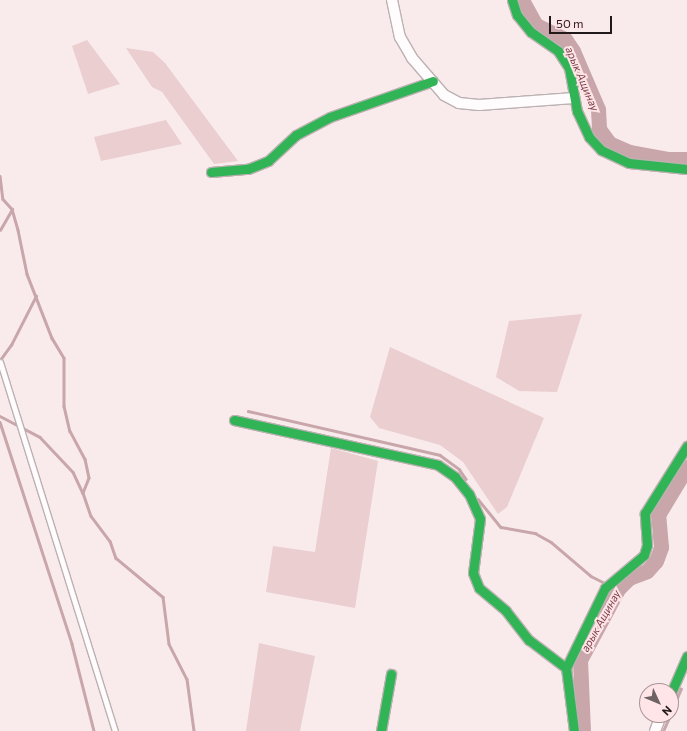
<!DOCTYPE html>
<meta charset="utf-8">
<style>
body{margin:0}
#map{position:relative;width:687px;height:731px;overflow:hidden;background:#f9ebec;font-family:Commissioner,sans-serif}
div>[style]{position:absolute}
.green>*{inset:0;background:#eaced0}
.stream>*{height:2.5px;margin:-1.25px;padding:0 1.25px;transform-origin:1.25px;border-radius:1.25px;background:#c8a6aa}
.river>*{height:15px;margin:-7.5px;padding:0 7.5px;transform-origin:7.5px;border-radius:7.5px;background:#c8a6aa}
.roads{filter:drop-shadow(1px 0 #bcb1b2) drop-shadow(-1px 0 #bcb1b2) drop-shadow(0 1px #bcb1b2) drop-shadow(0 -1px #bcb1b2)}
.lane>*{height:5px;margin:-2.5px;padding:0 2.5px;transform-origin:2.5px;border-radius:2.5px;background:#fefcfc}
.street>*{height:10px;margin:-5px;padding:0 5px;transform-origin:5px;border-radius:5px;background:#fefcfc}
.fast>*{height:9px;margin:-4.5px;padding:0 4.5px;transform-origin:4.5px;border-radius:4.5px;background:#30b455}
span{translate:-50% -50%;white-space:nowrap;text-align:center;line-height:1.15;-webkit-text-stroke:4px #ffe5e7;paint-order:stroke}
.water-label{font-size:11px;color:#793e48;font-style:italic}
.north{position:absolute;left:639px;top:683px;width:40px;height:40px;box-sizing:border-box;background:#ffe5e7;border:1px solid #a79395;border-radius:50%;rotate:134deg;font-size:11px;font-weight:700;line-height:16px;text-align:center;color:#22191a}
.north::after{content:'';display:block;margin:auto;width:14px;height:18px;background:#6d6264;clip-path:polygon(50% 0,100% 100%,50% 72%,0 100%)}
.scale{position:absolute;left:549px;top:16px;width:63px;height:18px;box-sizing:border-box;border:2px solid #22191a;border-top:0;padding-left:5px;font-size:12px;line-height:14px;white-space:nowrap;color:#22191a;-webkit-text-stroke:3px #ffe5e7;paint-order:stroke}
</style>
<div id="map">
<div class="green">
<i style="clip-path:polygon(87px 40px,120px 84px,88px 94px,72px 46px)"></i>
<i style="clip-path:polygon(126px 48px,153px 52px,165px 63px,238px 161px,214px 164px,162px 92px,152px 87px)"></i>
<i style="clip-path:polygon(166px 120px,182px 144px,101px 161px,94px 137px)"></i>
<i style="clip-path:polygon(582px 314px,557px 392px,519px 391px,496px 377px,509px 321px)"></i>
<i style="clip-path:polygon(390px 347px,544px 418px,507px 507px,498px 514px,463px 462px,440px 445px,379px 428px,370px 417px)"></i>
<i style="clip-path:polygon(331px 448px,378px 461px,355px 608px,266px 592px,273px 546px,315px 552px)"></i>
<i style="clip-path:polygon(259px 643px,315px 656px,300px 731px,246px 731px)"></i>
</div>
<div class="stream">
<i style="left:0;top:176px;width:23px;rotate:83deg"></i>
<i style="left:3px;top:199px;width:13px;rotate:48deg"></i>
<i style="left:12px;top:209px;width:22px;rotate:74deg"></i>
<i style="left:18px;top:230px;width:45px;rotate:78.4deg"></i>
<i style="left:27px;top:274px;width:69px;rotate:68.7deg"></i>
<i style="left:52px;top:338px;width:23px;rotate:59deg"></i>
<i style="left:64px;top:358px;width:48px;rotate:90deg"></i>
<i style="left:64px;top:406px;width:26px;rotate:77deg"></i>
<i style="left:70px;top:431px;width:32px;rotate:62deg"></i>
<i style="left:85px;top:459px;width:19px;rotate:78deg"></i>
<i style="left:89px;top:478px;width:16px;rotate:112deg"></i>
<i style="left:83px;top:493px;width:24px;rotate:71deg"></i>
<i style="left:91px;top:516px;width:31px;rotate:53deg"></i>
<i style="left:110px;top:541px;width:18px;rotate:71deg"></i>
<i style="left:116px;top:558px;width:61px;rotate:39.7deg"></i>
<i style="left:163px;top:597px;width:47px;rotate:82.7deg"></i>
<i style="left:169px;top:644px;width:39px;rotate:63deg"></i>
<i style="left:187px;top:679px;width:52px;rotate:82.3deg"></i>
<i style="left:0;top:230px;width:24px;rotate:-60deg"></i>
<i style="left:0;top:360px;width:19px;rotate:-54deg"></i>
<i style="left:11px;top:345px;width:55px;rotate:-63deg"></i>
<i style="left:248px;top:411px;width:197px;rotate:12.9deg"></i>
<i style="left:440px;top:455px;width:24px;rotate:36deg"></i>
<i style="left:459px;top:469px;width:12px;rotate:55deg"></i>
<i style="left:0;top:416px;width:45px;rotate:27.7deg"></i>
<i style="left:40px;top:437px;width:48px;rotate:46.7deg"></i>
<i style="left:73px;top:472px;width:23px;rotate:65deg"></i>
<i style="left:0;top:422px;width:233px;rotate:72deg"></i>
<i style="left:72px;top:644px;width:90px;rotate:75.8deg"></i>
<i style="left:478px;top:499px;width:36px;rotate:51deg"></i>
<i style="left:501px;top:527px;width:35px;rotate:10deg"></i>
<i style="left:535px;top:533px;width:18px;rotate:29deg"></i>
<i style="left:551px;top:542px;width:52px;rotate:40.4deg"></i>
<i style="left:591px;top:576px;width:16px;rotate:27deg"></i>
<i style="left:671px;top:712px;width:25px;rotate:-67deg"></i>
<i style="left:663px;top:731px;width:17px;rotate:-66deg"></i>
</div>
<div class="river">
<i style="left:522px;top:0;width:29px;rotate:61deg"></i>
<i style="left:536px;top:25px;width:32px;rotate:26deg"></i>
<i style="left:565px;top:39px;width:14px;rotate:56deg"></i>
<i style="left:573px;top:51px;width:63px;rotate:66.7deg"></i>
<i style="left:598px;top:109px;width:20px;rotate:87deg"></i>
<i style="left:599px;top:129px;width:17px;rotate:54deg"></i>
<i style="left:609px;top:143px;width:22px;rotate:24deg"></i>
<i style="left:629px;top:152px;width:39px;rotate:10deg"></i>
<i style="left:667px;top:159px;width:20px"></i>
<i style="left:583px;top:731px;width:71px;rotate:-92.4deg"></i>
<i style="left:580px;top:660px;width:81px;rotate:-61.8deg"></i>
<i style="left:618px;top:589px;width:16px;rotate:-45deg"></i>
<i style="left:629px;top:578px;width:19px;rotate:-21deg"></i>
<i style="left:647px;top:571px;width:13px;rotate:-48deg"></i>
<i style="left:656px;top:561px;width:15px;rotate:-70deg"></i>
<i style="left:661px;top:547px;width:32px;rotate:-95deg"></i>
<i style="left:658px;top:515px;width:56px;rotate:-58.9deg"></i>
</div>
<div class="roads">
<div class="lane">
<i style="left:0;top:362px;width:387px;rotate:72.7deg"></i>
</div>
<div class="street">
<i style="left:392px;top:0;width:38px;rotate:78deg"></i>
<i style="left:400px;top:37px;width:24px;rotate:60deg"></i>
<i style="left:412px;top:58px;width:49px;rotate:49.1deg"></i>
<i style="left:444px;top:95px;width:17px;rotate:28deg"></i>
<i style="left:459px;top:103px;width:20px;rotate:6deg"></i>
<i style="left:479px;top:105px;width:95px;rotate:-4.2deg"></i>
<i style="left:655px;top:731px;width:17px;rotate:-69deg"></i>
</div>
<div class="fast">
<i style="left:512px;top:0;width:16px;rotate:72deg"></i>
<i style="left:517px;top:15px;width:22px;rotate:51deg"></i>
<i style="left:531px;top:32px;width:33px;rotate:35deg"></i>
<i style="left:558px;top:51px;width:20px;rotate:57deg"></i>
<i style="left:569px;top:68px;width:44px;rotate:79.5deg"></i>
<i style="left:577px;top:111px;width:29px;rotate:65deg"></i>
<i style="left:589px;top:137px;width:18px;rotate:47deg"></i>
<i style="left:601px;top:150px;width:31px;rotate:25deg"></i>
<i style="left:629px;top:163px;width:58px;rotate:5.9deg"></i>
<i style="left:211px;top:172px;width:37px;rotate:-5deg"></i>
<i style="left:248px;top:169px;width:22px;rotate:-22deg"></i>
<i style="left:268px;top:161px;width:38px;rotate:-43deg"></i>
<i style="left:296px;top:135px;width:38px;rotate:-28deg"></i>
<i style="left:330px;top:117px;width:109px;rotate:-19.3deg"></i>
<i style="left:234px;top:420px;width:209px;rotate:12.4deg"></i>
<i style="left:438px;top:465px;width:21px;rotate:35deg"></i>
<i style="left:455px;top:477px;width:22px;rotate:51deg"></i>
<i style="left:469px;top:494px;width:27px;rotate:66deg"></i>
<i style="left:480px;top:519px;width:54px;rotate:97.4deg"></i>
<i style="left:473px;top:573px;width:16px;rotate:68deg"></i>
<i style="left:479px;top:588px;width:35px;rotate:40deg"></i>
<i style="left:506px;top:611px;width:37px;rotate:52deg"></i>
<i style="left:529px;top:640px;width:46px;rotate:37.1deg"></i>
<i style="left:671px;top:693px;width:40px;rotate:-66.6deg"></i>
<i style="left:381px;top:731px;width:58px;rotate:-80deg"></i>
<i style="left:574px;top:731px;width:64px;rotate:-97.2deg"></i>
<i style="left:566px;top:668px;width:89px;rotate:-64deg"></i>
<i style="left:605px;top:588px;width:51px;rotate:-40.2deg"></i>
<i style="left:644px;top:555px;width:10px;rotate:-73deg"></i>
<i style="left:647px;top:545px;width:32px;rotate:-94deg"></i>
<i style="left:645px;top:513px;width:79px;rotate:-57.9deg"></i>
</div>
</div>
<div class="water-label">
<span style="left:582px;top:79px;rotate:67deg">арык Ащинау</span>
<span style="left:601px;top:621px;rotate:-61deg">арык Ащинау</span>
</div>
<div class="north">N</div>
<div class="scale">50 m</div>
</div>
